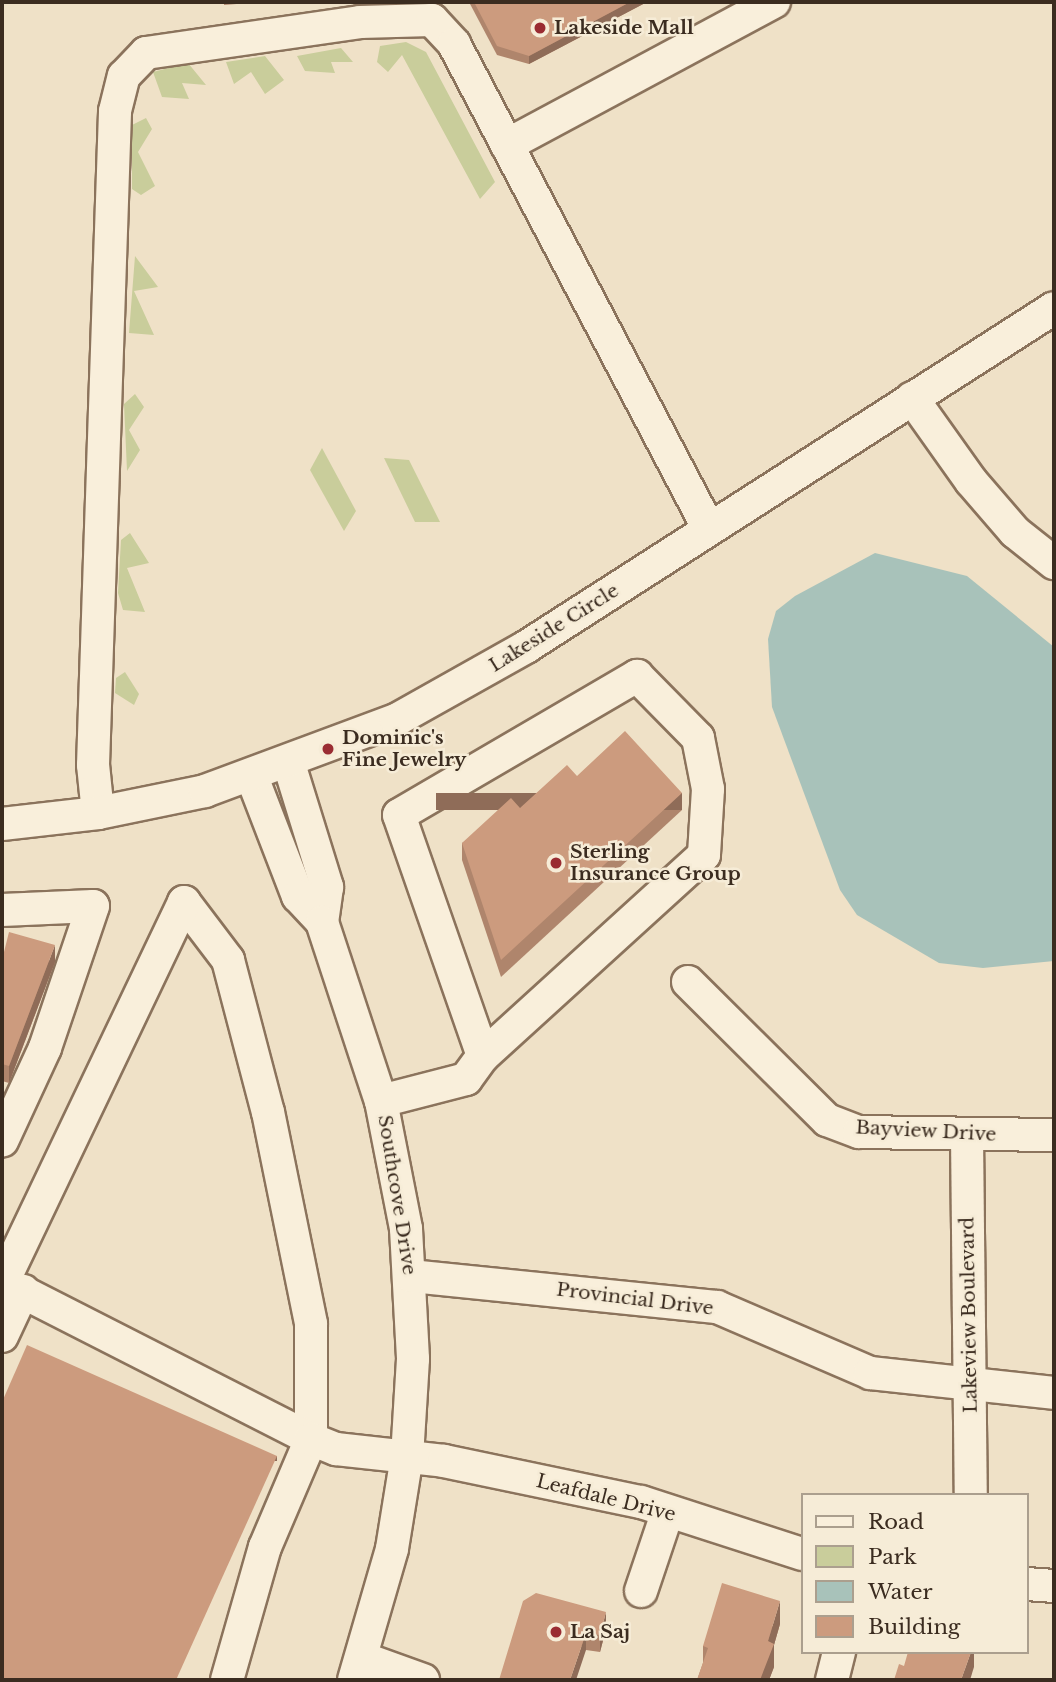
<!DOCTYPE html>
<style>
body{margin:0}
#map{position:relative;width:1056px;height:1682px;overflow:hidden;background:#efe1c7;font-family:"Libre Baskerville",serif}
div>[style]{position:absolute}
.green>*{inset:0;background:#c9cd9b}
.water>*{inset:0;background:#a8c2ba}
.roads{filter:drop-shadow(2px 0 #8b735c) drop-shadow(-2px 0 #8b735c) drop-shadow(0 2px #8b735c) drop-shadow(0 -2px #8b735c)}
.minor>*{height:32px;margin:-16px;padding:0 16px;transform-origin:16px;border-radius:16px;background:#f9efdb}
.wall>*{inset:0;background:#af856c}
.shaded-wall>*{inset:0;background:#8f6c58;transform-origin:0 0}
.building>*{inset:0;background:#cc9b7e}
.dots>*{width:19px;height:19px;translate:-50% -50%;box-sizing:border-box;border:4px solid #f6ecd7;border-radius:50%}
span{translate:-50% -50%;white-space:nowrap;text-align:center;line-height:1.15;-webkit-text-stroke:5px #f6ecd7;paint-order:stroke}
.poi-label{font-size:19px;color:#3b2c20;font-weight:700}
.left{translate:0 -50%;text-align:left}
.street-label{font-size:19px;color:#3b2c20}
.frame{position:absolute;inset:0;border:4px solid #3b2c20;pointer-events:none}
.legend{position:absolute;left:801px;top:1493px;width:228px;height:161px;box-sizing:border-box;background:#f6ecd7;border:2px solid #ab9f8e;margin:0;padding:9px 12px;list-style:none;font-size:21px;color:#3b2c20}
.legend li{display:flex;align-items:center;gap:14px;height:35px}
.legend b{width:35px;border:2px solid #ab9f8e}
</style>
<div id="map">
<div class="green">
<i style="clip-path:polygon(406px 42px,426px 52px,495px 182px,480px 199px,402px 55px,388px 72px,377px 62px,380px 46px)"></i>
<i style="clip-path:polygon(341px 48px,353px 62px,331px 62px,335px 73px,305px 71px,297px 56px)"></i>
<i style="clip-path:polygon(265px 56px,284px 80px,265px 94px,251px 72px,234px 84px,226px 62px)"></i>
<i style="clip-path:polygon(188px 63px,206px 85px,182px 83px,189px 99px,162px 97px,153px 72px)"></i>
<i style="clip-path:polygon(146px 118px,152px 129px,138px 152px,155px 186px,141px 195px,132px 189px,132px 125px)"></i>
<i style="clip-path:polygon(135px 256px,158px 287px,134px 291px,154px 335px,129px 333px)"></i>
<i style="clip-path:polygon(135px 394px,144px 407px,129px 430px,140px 450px,127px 471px,124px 404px)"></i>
<i style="clip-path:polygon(322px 448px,356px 511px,344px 531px,310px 470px)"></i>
<i style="clip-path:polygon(384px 458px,409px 460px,440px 522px,415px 522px)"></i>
<i style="clip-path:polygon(130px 533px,149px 563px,127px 568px,145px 612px,123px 610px,118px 593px,121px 540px)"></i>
<i style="clip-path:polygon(125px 672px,139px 694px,134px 705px,115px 693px,116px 678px)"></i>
</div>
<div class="water">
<i style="clip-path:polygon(875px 553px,967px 576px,1054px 647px,1054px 961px,983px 968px,939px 963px,857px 915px,840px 890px,772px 707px,768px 639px,776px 611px,795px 596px)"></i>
</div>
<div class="roads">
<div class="minor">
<i style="left:507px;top:145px;width:303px;rotate:-28.2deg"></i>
<i style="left:912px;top:398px;width:102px;rotate:54.6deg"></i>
<i style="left:971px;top:481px;width:67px;rotate:49.2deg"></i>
<i style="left:1015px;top:532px;width:50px;rotate:38.5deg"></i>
<i style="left:289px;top:764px;width:129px;rotate:72.8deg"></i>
<i style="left:327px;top:887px;width:35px;rotate:98deg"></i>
<i style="left:252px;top:777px;width:128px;rotate:68.9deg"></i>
<i style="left:298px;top:896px;width:35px;rotate:47deg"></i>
<i style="left:322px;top:922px;width:188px;rotate:71.8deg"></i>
<i style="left:381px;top:1101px;width:130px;rotate:78.9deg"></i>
<i style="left:406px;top:1229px;width:130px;rotate:86.9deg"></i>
<i style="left:413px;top:1359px;width:97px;rotate:93.5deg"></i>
<i style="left:407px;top:1456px;width:94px;rotate:99.2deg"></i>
<i style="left:392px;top:1549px;width:136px;rotate:106.2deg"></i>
<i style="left:98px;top:813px;width:48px;rotate:-95.9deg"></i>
<i style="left:93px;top:765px;width:654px;rotate:-88.07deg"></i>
<i style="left:115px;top:111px;width:36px;rotate:-76deg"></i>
<i style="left:124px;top:76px;width:32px;rotate:-46deg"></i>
<i style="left:146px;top:53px;width:216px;rotate:-8.2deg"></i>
<i style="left:360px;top:22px;width:72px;rotate:-1.6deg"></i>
<i style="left:432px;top:20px;width:33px;rotate:47deg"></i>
<i style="left:454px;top:44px;width:548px;rotate:62.27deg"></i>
<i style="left:2px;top:824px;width:97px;rotate:-6.5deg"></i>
<i style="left:98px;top:813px;width:109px;rotate:-11.6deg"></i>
<i style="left:205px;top:791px;width:204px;rotate:-20.4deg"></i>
<i style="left:396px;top:720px;width:149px;rotate:-29.3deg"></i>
<i style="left:526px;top:647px;width:627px;rotate:-32.7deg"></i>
<i style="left:184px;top:902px;width:73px;rotate:52.8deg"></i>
<i style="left:228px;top:960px;width:157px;rotate:75.3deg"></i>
<i style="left:268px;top:1112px;width:216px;rotate:78.5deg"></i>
<i style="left:311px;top:1324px;width:115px;rotate:90deg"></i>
<i style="left:311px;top:1439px;width:346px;rotate:-153deg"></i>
<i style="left:3px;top:1282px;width:421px;rotate:-64.5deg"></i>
<i style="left:2px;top:910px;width:91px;rotate:-2.5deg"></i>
<i style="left:93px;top:906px;width:150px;rotate:108.7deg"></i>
<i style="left:45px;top:1048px;width:102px;rotate:114.8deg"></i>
<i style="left:688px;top:982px;width:196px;rotate:44.8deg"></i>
<i style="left:827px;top:1120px;width:34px;rotate:21deg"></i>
<i style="left:859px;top:1132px;width:195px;rotate:0.9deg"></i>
<i style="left:381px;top:1101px;width:88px;rotate:-14.5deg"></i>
<i style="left:466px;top:1079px;width:29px;rotate:-54deg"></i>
<i style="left:483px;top:1056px;width:255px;rotate:-109.2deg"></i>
<i style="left:399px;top:815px;width:276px;rotate:-30.3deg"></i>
<i style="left:637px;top:676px;width:87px;rotate:45.5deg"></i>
<i style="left:698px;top:738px;width:52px;rotate:78.9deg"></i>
<i style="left:708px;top:789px;width:66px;rotate:93.5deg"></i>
<i style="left:704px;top:855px;width:299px;rotate:137.7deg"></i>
<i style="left:967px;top:1135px;width:360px;rotate:89.4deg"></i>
<i style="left:411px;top:1276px;width:308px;rotate:5.8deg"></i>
<i style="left:717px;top:1307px;width:167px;rotate:23.3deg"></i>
<i style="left:870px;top:1373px;width:185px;rotate:6.2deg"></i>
<i style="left:2px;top:1336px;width:50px;rotate:-65deg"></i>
<i style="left:1026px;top:1584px;width:28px;rotate:4deg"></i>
<i style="left:641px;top:1591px;width:84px;rotate:-71.4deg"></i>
<i style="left:362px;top:1658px;width:65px;rotate:19.8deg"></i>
<i style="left:227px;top:1680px;width:138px;rotate:-74.1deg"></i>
<i style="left:265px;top:1547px;width:117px;rotate:-66.9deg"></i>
<i style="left:311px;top:1439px;width:27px;rotate:22deg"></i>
<i style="left:336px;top:1449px;width:109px;rotate:6.3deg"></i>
<i style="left:444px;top:1461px;width:201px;rotate:11.8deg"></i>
<i style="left:641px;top:1502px;width:169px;rotate:17.9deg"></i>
<i style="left:832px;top:1680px;width:29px;rotate:-76deg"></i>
</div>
</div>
<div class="wall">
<i style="clip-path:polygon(224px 2px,262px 2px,224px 5px)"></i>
<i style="clip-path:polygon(469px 2px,647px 2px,529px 64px,497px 55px)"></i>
<i style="clip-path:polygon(577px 776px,682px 810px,501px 977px,462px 860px,462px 843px,520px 808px)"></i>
<i style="clip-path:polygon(2px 955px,55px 962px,9px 1083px,2px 1081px)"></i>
<i style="clip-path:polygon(523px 1601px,606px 1629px,600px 1652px,586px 1650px)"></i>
<i style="clip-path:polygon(780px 1624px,774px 1645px,774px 1667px,769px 1680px,697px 1680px,703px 1663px,703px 1646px)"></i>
</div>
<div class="shaded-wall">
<i style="clip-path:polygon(630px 2px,647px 2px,529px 64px,529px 56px)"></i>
<i style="left:682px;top:793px;width:17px;height:246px;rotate:90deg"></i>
<i style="clip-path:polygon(55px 945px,55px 962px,9px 1083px,9px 1066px)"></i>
<i style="left:277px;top:1456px;width:5px;height:246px;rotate:90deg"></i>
<i style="clip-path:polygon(780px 1601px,780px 1624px,774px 1645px,774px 1667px,769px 1680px,760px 1680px,768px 1641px)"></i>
<i style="clip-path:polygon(606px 1612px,606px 1629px,600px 1652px,600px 1635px)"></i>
<i style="clip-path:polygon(586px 1633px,586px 1650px,576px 1680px,570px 1680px)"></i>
<i style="clip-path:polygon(971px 1652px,974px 1652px,974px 1667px,970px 1680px,961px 1680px)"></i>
</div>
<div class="building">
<i style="clip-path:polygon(474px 2px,630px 2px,529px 56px,497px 46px)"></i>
<i style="clip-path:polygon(625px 731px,682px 793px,501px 960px,462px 843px,511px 798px,520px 808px,567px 765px,577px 776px)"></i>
<i style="clip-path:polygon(9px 932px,55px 945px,9px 1066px,2px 1064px,2px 955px,3px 956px)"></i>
<i style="clip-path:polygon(27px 1345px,277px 1456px,176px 1680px,2px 1680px,2px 1402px)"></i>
<i style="clip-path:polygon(722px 1583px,780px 1601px,768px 1641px,774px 1644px,760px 1680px,697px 1680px,708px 1648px,703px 1646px)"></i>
<i style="clip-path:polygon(536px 1593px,606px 1612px,600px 1635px,586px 1633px,570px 1680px,499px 1680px,523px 1601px)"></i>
<i style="clip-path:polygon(908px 1652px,971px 1652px,961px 1680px,894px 1680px,899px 1664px,904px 1666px)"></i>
</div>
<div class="dots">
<i style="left:540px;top:28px;background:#9a2c32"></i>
<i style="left:328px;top:749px;background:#9a2c32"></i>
<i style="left:556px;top:863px;background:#9a2c32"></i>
<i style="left:556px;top:1632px;background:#9a2c32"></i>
</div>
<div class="poi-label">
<span class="left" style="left:554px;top:28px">Lakeside Mall</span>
<span class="left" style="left:342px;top:749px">Dominic's<br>Fine Jewelry</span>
<span class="left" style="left:570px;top:863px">Sterling<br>Insurance Group</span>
<span class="left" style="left:570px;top:1632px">La Saj</span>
</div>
<div class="street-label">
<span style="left:554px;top:628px;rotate:-32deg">Lakeside Circle</span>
<span style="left:926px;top:1131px;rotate:3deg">Bayview Drive</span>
<span style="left:397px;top:1195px;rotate:81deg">Southcove Drive</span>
<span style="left:635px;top:1299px;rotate:7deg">Provincial Drive</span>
<span style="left:969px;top:1315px;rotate:-91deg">Lakeview Boulevard</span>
<span style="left:606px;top:1498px;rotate:14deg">Leafdale Drive</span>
</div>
<div class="frame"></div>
<ul class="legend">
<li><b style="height:9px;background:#f9efdb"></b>Road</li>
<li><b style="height:19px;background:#c9cd9b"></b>Park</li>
<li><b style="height:19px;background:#a8c2ba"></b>Water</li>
<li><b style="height:19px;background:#cc9b7e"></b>Building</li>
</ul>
</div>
